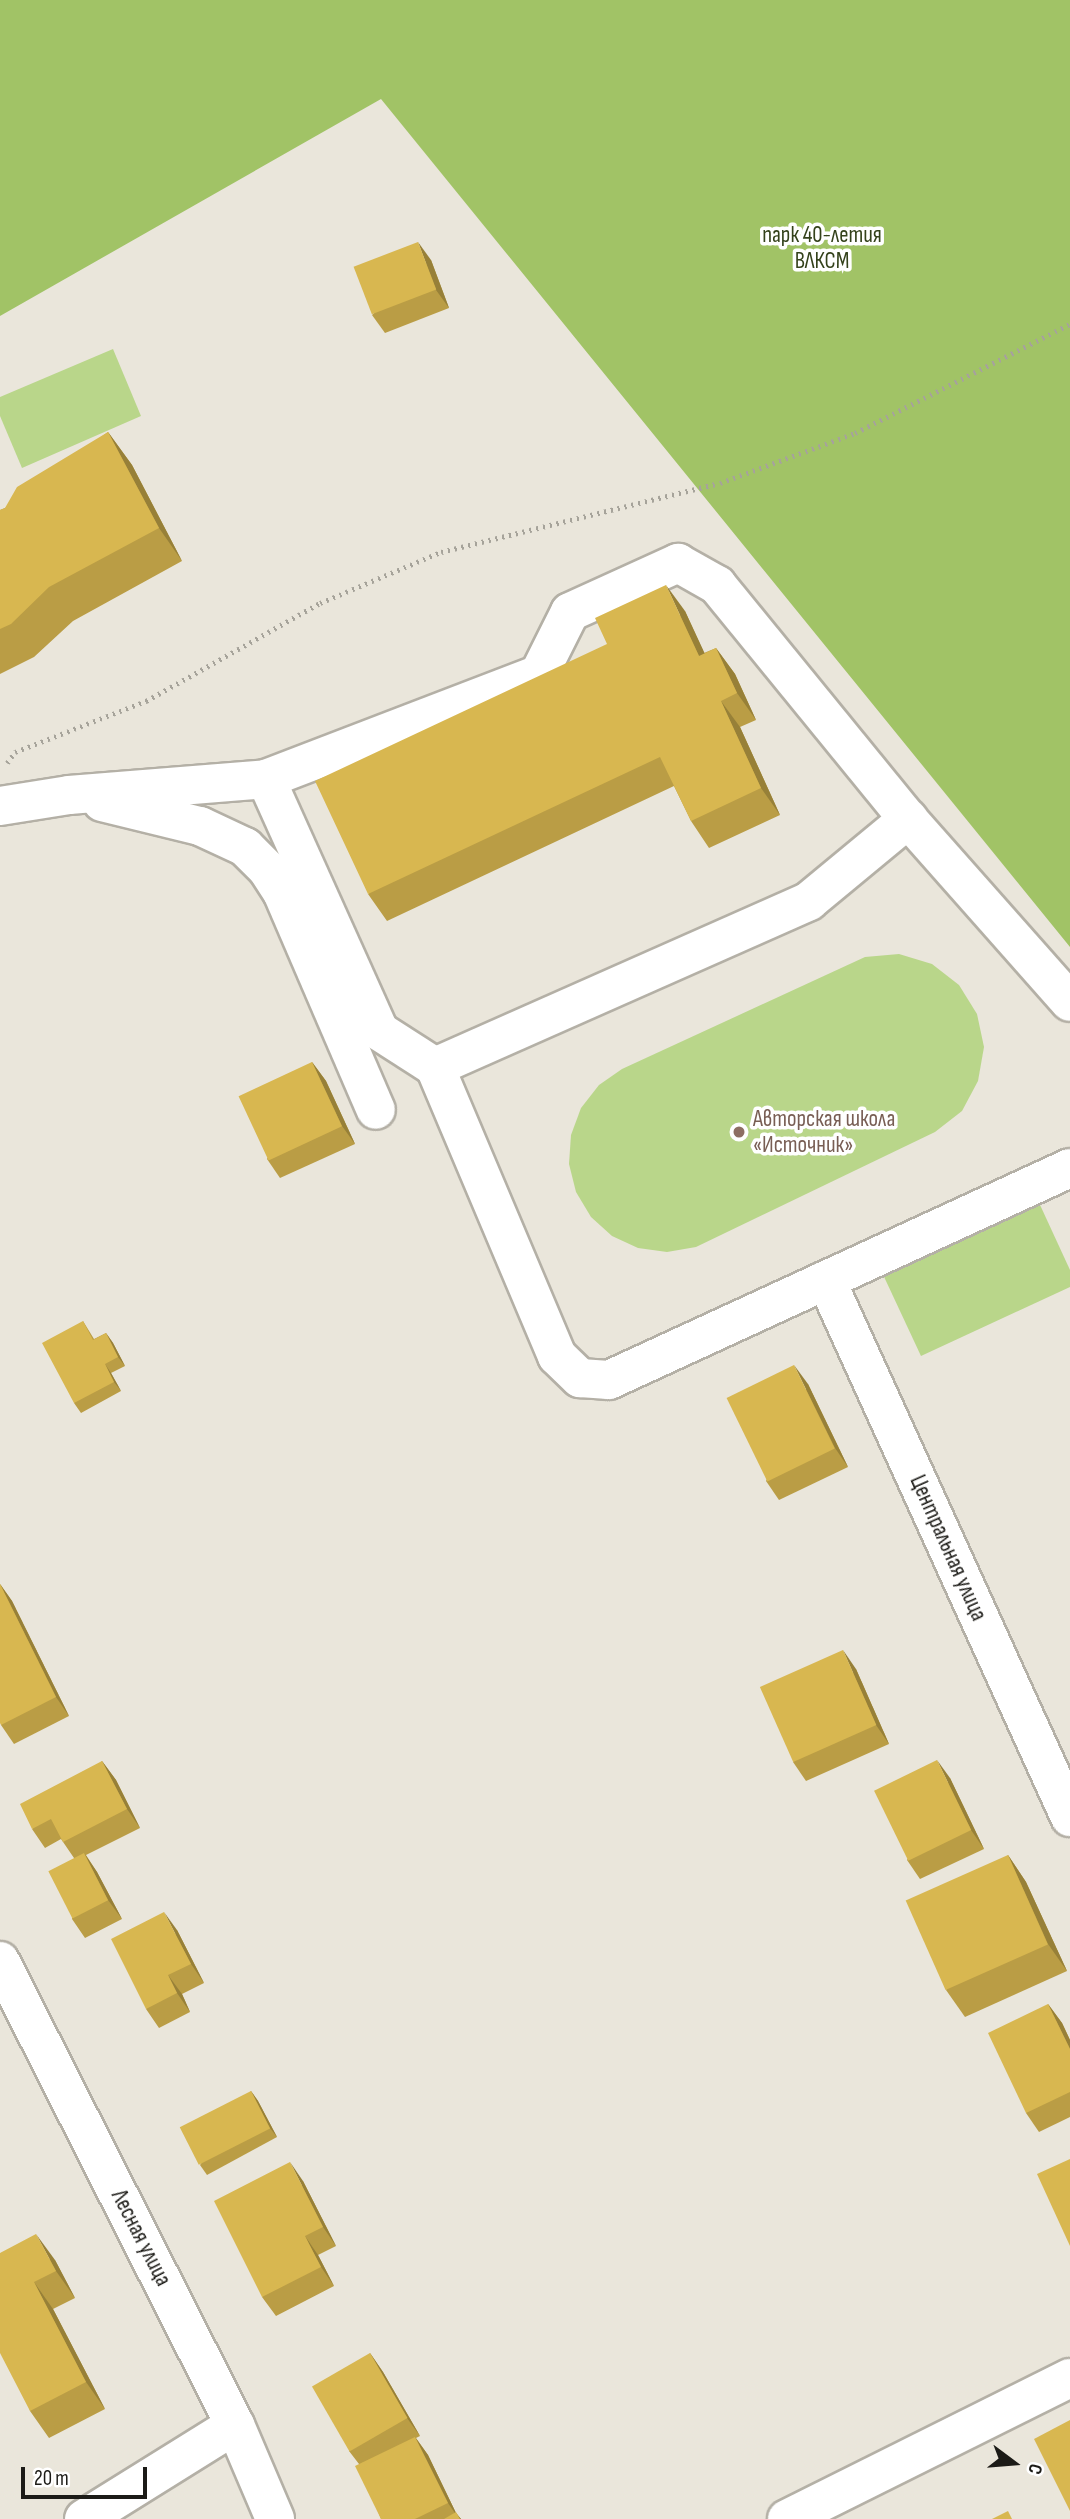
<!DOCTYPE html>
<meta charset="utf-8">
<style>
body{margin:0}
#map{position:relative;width:1070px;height:2519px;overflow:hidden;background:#eae6db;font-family:"Sofia Sans Condensed",sans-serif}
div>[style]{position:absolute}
.green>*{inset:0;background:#b9d68a}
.forest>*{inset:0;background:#a1c366}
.path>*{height:4.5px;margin-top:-2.25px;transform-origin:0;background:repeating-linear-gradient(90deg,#a6a39a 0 2px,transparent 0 7px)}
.roads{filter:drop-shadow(2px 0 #b4b0a6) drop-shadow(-2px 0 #b4b0a6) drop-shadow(0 2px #b4b0a6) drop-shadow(0 -2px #b4b0a6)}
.minor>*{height:38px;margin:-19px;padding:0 19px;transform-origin:19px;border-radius:19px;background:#fff}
.wall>*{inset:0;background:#ba9d45}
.shaded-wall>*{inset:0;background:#978038}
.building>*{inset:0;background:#d8b750;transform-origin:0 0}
.dots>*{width:19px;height:19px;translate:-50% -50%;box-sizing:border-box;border:4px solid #fff;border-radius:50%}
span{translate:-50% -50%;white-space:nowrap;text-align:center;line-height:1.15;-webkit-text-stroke:7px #fff;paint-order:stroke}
.park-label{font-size:23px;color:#34421b}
.education-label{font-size:23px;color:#785e54}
.left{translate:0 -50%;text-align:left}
.street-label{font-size:23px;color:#1c1b17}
.north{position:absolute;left:979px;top:2428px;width:70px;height:70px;-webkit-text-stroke:5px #fff;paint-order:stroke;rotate:106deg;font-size:19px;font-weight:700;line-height:28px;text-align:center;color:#1c1b17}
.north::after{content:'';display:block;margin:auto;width:24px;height:32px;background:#1c1b17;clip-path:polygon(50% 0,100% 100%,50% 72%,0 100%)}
.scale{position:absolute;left:21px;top:2467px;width:126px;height:32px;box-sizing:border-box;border:4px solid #1c1b17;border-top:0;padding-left:9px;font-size:21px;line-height:24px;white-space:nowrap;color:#1c1b17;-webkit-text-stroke:5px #fff;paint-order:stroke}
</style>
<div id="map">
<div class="green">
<i style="clip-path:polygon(113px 349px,141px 416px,22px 468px,0 416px,0 397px)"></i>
<i style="clip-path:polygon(899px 954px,932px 964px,959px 985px,977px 1014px,984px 1047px,978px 1081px,962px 1111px,935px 1132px,696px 1247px,667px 1252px,638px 1248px,612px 1236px,591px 1217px,576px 1192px,569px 1164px,571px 1135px,581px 1108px,599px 1085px,622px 1069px,865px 957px)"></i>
<i style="clip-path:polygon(1035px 1194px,1070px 1270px,1070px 1287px,921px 1356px,879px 1266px)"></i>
</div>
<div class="forest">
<i style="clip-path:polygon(0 0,1070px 0,1070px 947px,381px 99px,0 316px)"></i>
</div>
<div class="path">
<i style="left:7px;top:763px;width:14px;rotate:-54deg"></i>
<i style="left:15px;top:752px;width:141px;rotate:-21.3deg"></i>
<i style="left:146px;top:701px;width:200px;rotate:-29.4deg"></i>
<i style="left:320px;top:603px;width:131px;rotate:-22.9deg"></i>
<i style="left:441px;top:552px;width:287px;rotate:-13.9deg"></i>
<i style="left:720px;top:483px;width:144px;rotate:-20.3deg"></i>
<i style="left:855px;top:433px;width:241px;rotate:-26.9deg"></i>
</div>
<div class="roads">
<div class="minor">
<i style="left:266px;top:779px;width:276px;rotate:65.8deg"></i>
<i style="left:379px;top:1031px;width:67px;rotate:32.7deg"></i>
<i style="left:435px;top:1067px;width:314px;rotate:67.1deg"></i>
<i style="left:557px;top:1356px;width:32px;rotate:44deg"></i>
<i style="left:580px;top:1378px;width:29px;rotate:4deg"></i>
<i style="left:609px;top:1380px;width:507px;rotate:-24.7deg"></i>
<i style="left:102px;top:802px;width:101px;rotate:13.8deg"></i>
<i style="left:200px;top:826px;width:50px;rotate:25deg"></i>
<i style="left:245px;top:847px;width:31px;rotate:45deg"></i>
<i style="left:267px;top:869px;width:27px;rotate:57deg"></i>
<i style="left:282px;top:892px;width:237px;rotate:66.7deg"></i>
<i style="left:0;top:806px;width:70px;rotate:-9.1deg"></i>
<i style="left:69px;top:795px;width:198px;rotate:-4.6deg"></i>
<i style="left:266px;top:779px;width:292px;rotate:-21deg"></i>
<i style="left:539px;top:674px;width:69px;rotate:-63.4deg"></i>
<i style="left:570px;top:612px;width:119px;rotate:-24.4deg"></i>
<i style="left:678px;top:563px;width:45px;rotate:29.4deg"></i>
<i style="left:717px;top:585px;width:302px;rotate:50.8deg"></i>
<i style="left:908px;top:819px;width:244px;rotate:48.5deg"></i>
<i style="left:435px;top:1067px;width:409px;rotate:-23.9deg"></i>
<i style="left:809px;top:901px;width:129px;rotate:-39.6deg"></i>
<i style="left:826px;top:1280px;width:590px;rotate:65.56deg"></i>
<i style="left:0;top:1961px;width:520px;rotate:63.14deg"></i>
<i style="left:235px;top:2425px;width:102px;rotate:66.9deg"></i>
<i style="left:84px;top:2519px;width:178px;rotate:-31.9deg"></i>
<i style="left:787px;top:2519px;width:316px;rotate:-26.5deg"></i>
</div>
</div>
<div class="wall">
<i style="clip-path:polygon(431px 260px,449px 308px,385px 333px,372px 315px)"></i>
<i style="clip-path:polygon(108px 432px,132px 465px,182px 561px,73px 621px,34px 657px,0 674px,0 510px,5px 508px)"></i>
<i style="clip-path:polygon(685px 611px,704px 653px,716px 648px,735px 674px,756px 720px,740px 727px,780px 815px,709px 848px,691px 821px,674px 786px,387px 921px,368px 894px)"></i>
<i style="clip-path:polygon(312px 1062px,326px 1081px,355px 1144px,280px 1178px,267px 1159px)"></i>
<i style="clip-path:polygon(83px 1321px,94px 1339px,106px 1333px,113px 1343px,125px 1366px,111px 1373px,121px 1391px,81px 1413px,74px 1403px)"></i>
<i style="clip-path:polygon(808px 1384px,848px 1467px,779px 1500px,766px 1481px)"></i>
<i style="clip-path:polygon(0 1584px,12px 1601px,69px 1716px,14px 1744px,1px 1725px)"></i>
<i style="clip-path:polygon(856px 1669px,889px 1744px,806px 1781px,793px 1762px)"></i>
<i style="clip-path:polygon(102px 1761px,116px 1780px,140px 1828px,86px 1855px,97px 1872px,122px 1919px,85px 1938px,72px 1919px,74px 1858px,61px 1839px,45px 1848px,32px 1829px)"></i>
<i style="clip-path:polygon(950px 1778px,984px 1849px,920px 1879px,907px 1860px)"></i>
<i style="clip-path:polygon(1008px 1855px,1026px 1882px,1067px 1971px,965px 2017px,946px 1990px)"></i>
<i style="clip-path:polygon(177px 1930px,204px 1983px,182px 1994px,190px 2012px,159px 2028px,146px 2009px)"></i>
<i style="clip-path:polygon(1048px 2004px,1062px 2023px,1070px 2040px,1070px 2117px,1039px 2132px,1026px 2113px)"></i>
<i style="clip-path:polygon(251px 2091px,258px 2101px,277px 2137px,207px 2175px,200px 2165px)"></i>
<i style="clip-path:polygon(303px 2181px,336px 2246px,318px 2255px,334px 2286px,276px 2316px,262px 2297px)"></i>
<i style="clip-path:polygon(0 2253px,55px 2260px,75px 2298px,53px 2309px,105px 2409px,49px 2438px,30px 2411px)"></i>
<i style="clip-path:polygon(370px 2353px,383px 2372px,420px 2436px,416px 2438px,428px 2455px,456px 2513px,461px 2519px,381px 2519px,359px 2464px,349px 2451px)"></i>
</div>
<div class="shaded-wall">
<i style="clip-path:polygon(418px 242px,431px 260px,449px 308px,436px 290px)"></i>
<i style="clip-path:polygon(108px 432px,132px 465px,182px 561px,159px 528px)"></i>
<i style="clip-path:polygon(666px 585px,685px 611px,718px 682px,699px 656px)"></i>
<i style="clip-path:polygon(716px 648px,735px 674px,756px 720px,737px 693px)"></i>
<i style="clip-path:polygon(721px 701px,740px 727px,780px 815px,761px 788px)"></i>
<i style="clip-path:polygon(312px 1062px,326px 1081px,355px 1144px,342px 1126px)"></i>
<i style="clip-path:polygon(106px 1333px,113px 1343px,125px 1366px,118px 1357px)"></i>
<i style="clip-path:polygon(105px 1364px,111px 1373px,121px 1391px,114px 1382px)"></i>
<i style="clip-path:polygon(794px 1365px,808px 1384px,848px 1467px,835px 1448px)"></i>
<i style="clip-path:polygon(0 1584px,12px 1601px,69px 1716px,56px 1697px)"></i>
<i style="clip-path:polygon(843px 1650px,856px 1669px,889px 1744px,876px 1725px)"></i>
<i style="clip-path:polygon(937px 1760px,950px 1778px,984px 1849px,971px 1830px)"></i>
<i style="clip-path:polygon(102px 1761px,116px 1780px,140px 1828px,127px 1809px)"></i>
<i style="clip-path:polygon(84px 1853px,97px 1872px,122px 1919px,108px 1900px)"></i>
<i style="clip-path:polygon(1008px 1855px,1026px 1882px,1067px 1971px,1048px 1944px)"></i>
<i style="clip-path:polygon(164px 1912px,177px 1930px,204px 1983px,191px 1964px)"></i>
<i style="clip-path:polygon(168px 1975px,182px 1994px,190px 2012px,177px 1993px)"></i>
<i style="clip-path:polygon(1048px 2004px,1062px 2023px,1070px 2040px,1070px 2049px)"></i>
<i style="clip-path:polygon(251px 2091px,258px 2101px,277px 2137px,270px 2128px)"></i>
<i style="clip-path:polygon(290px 2162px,303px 2181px,336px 2246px,323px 2227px)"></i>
<i style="clip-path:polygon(36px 2234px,55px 2260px,75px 2298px,56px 2271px)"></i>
<i style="clip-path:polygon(305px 2236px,318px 2255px,334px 2286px,321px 2267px)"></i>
<i style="clip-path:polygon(34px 2282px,53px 2309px,105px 2409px,86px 2382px)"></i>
<i style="clip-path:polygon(370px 2353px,383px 2372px,420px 2436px,407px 2418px)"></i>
<i style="clip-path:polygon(415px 2437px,428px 2455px,456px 2513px,461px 2519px,459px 2519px,448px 2503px)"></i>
</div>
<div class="building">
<i style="left:418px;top:242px;width:51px;height:69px;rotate:69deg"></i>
<i style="clip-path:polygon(108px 432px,159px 528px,49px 587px,11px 624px,0 629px,0 510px,5px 508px,17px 487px)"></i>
<i style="clip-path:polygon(666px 585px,699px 656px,716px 648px,737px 693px,721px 701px,761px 788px,691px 821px,660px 757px,368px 894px,315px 781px,607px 644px,595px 618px)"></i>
<i style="left:312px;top:1062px;width:71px;height:81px;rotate:65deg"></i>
<i style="clip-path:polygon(83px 1321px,93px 1340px,106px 1333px,118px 1357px,105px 1364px,114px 1382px,74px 1403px,42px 1343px)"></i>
<i style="left:794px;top:1365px;width:93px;height:75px;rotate:64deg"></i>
<i style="clip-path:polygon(0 1584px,56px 1697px,1px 1725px,0 1723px)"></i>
<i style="left:843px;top:1650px;width:82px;height:91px;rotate:66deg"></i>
<i style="left:937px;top:1760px;width:78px;height:70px;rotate:64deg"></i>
<i style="clip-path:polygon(102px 1761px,127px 1809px,63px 1842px,51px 1819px,32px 1829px,20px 1804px)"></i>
<i style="left:84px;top:1853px;width:53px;height:40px;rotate:63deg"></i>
<i style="left:1008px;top:1855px;width:98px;height:112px;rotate:66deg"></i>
<i style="clip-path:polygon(164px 1912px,191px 1964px,168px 1975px,177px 1993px,146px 2009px,111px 1939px)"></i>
<i style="clip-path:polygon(1048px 2004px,1070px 2049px,1070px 2092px,1026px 2113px,988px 2033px)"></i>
<i style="left:251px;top:2091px;width:42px;height:80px;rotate:63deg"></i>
<i style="clip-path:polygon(1070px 2159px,1070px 2246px,1037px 2174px)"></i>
<i style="clip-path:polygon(290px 2162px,323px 2227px,305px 2236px,321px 2267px,262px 2297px,214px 2201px)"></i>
<i style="clip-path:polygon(36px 2234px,56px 2271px,34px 2282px,86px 2382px,30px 2411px,0 2353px,0 2253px)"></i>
<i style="left:370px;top:2353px;width:75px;height:67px;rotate:60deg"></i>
<i style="clip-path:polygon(1070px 2420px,1070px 2511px,1034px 2439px)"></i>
<i style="clip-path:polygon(415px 2437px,448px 2503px,415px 2519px,381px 2519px,355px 2466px)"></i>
<i style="clip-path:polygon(1008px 2511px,1012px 2519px,992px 2519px)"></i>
<i style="clip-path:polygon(456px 2512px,460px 2519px,444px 2519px)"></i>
</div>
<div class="dots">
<i style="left:739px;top:1132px;background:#8d6e63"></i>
</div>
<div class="park-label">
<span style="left:822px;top:248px">парк 40-летия<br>ВЛКСМ</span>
</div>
<div class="education-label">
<span class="left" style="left:753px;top:1132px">Авторская школа<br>«Источник»</span>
</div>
<div class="street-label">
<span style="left:948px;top:1548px;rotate:66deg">Центральная улица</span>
<span style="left:141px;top:2238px;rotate:63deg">Лесная улица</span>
</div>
<div class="north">С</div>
<div class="scale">20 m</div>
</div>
